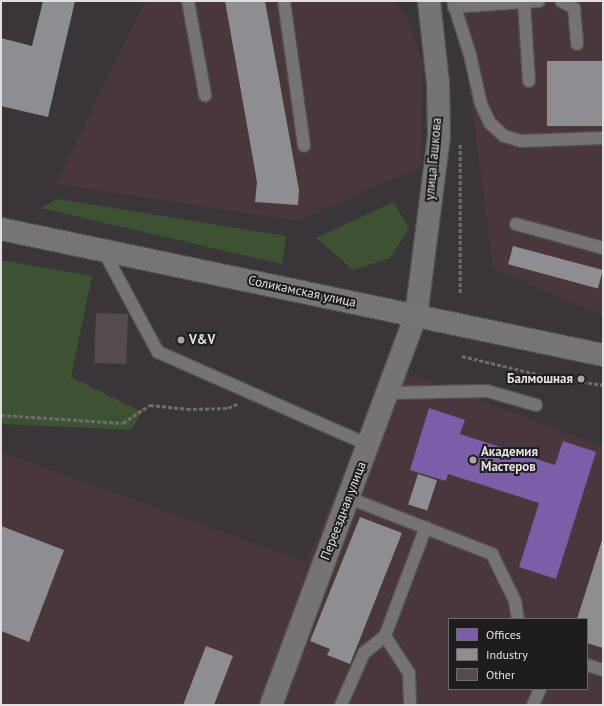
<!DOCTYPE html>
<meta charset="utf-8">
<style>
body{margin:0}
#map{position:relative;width:604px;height:706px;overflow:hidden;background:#393539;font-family:"PT Sans",sans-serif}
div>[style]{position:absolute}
.industrial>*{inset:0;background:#49373d}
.green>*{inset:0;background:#3d5233}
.offices>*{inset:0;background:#7b5ea7}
.industry>*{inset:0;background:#8d8d92;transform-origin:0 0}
.building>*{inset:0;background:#544a50;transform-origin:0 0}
.path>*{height:2.5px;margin-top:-1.25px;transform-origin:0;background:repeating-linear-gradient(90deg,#6f6c6e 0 4px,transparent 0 6px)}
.roads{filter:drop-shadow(1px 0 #545153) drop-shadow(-1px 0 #545153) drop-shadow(0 1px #545153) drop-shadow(0 -1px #545153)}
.service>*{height:12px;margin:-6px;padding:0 6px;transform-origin:6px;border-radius:6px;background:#757374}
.minor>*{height:22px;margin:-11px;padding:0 11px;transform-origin:11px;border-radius:11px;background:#757374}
.tertiary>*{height:22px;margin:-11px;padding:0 11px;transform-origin:11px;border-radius:11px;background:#757374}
.primary>*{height:22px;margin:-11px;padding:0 11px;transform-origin:11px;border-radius:11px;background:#767475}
.dots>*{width:11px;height:11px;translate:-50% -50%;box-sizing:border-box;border:2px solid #1f1c1f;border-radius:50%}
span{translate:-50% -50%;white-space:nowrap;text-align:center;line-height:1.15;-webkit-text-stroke:4px #1f1c1f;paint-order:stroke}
.street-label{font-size:13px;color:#e4dfe3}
.poi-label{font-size:13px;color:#e4dfe3;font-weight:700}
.left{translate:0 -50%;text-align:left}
.right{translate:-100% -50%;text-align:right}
.frame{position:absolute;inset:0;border:2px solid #e4dfe3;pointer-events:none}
.legend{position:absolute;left:448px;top:618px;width:140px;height:72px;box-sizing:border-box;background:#1f1c1f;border:1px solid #6e6a6d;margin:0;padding:5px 7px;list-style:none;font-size:12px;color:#e4dfe3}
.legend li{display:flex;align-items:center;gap:8px;height:20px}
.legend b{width:20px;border:1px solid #6e6a6d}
</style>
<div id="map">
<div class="industrial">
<i style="clip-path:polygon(145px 1px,394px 1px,409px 22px,423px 65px,421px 167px,298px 221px,56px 184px)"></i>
<i style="clip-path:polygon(458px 1px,603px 1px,603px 316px,493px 268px)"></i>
<i style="clip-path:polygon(evenodd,388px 369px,436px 383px,603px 447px,603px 705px,1px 705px,1px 452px,306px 562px,388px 369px,449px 619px,587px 619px,587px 689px,449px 689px,449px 619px)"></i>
</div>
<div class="green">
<i style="clip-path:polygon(58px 199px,286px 236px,282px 264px,40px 208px)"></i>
<i style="clip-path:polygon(394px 202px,409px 229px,390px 258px,353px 270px,316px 238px)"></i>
<i style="clip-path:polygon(1px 260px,92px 276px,71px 377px,142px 412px,131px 430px,1px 424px)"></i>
</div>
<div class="offices">
<i style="clip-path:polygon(429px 408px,465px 420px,460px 434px,555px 465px,563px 441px,596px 452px,556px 579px,519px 567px,539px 503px,448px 474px,446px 481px,410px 470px)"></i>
</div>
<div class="industry">
<i style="clip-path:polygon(43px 1px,75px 1px,48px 117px,1px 106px,1px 38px,32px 46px)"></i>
<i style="clip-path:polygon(225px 1px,265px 1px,299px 190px,298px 205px,255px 202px,257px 182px)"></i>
<i style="left:603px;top:61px;width:65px;height:56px;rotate:90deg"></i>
<i style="left:513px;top:246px;width:93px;height:19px;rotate:15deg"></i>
<i style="left:418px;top:474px;width:20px;height:32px;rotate:18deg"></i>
<i style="clip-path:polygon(360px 517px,402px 533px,350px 664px,327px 655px,330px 649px,310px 641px)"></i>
<i style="clip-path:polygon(1px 526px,64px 550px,29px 642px,1px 631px)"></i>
<i style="clip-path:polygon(603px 537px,603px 648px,587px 643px,587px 619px,577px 619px)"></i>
<i style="clip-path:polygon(206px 646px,233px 656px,214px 705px,183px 705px)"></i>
</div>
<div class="building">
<i style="left:96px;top:313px;width:32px;height:50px;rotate:2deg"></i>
</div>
<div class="path">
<i style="left:460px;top:293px;width:149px;rotate:-90deg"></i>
<i style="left:462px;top:356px;width:81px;rotate:13.5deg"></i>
<i style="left:541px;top:375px;width:63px;rotate:9.2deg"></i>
<i style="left:1px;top:415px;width:122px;rotate:3.8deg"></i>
<i style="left:123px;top:423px;width:32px;rotate:-34deg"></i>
<i style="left:150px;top:405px;width:37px;rotate:6deg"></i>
<i style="left:187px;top:409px;width:41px;rotate:-1.4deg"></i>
<i style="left:228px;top:408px;width:10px;rotate:-24deg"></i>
</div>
<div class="roads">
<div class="service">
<i style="left:188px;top:1px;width:96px;rotate:79.7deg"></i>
<i style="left:284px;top:1px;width:146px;rotate:82.1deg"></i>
<i style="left:453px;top:1px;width:57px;rotate:72.5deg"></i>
<i style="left:470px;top:55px;width:50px;rotate:77.3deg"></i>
<i style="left:481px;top:104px;width:21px;rotate:65deg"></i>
<i style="left:490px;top:123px;width:19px;rotate:43deg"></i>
<i style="left:504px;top:136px;width:19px;rotate:16deg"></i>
<i style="left:522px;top:141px;width:81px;rotate:-2.1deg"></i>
<i style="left:561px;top:1px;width:15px;rotate:28deg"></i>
<i style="left:574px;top:8px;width:36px;rotate:85deg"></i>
<i style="left:524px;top:2px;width:79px;rotate:86.4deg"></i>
<i style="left:454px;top:7px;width:85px;rotate:-4deg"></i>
<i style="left:516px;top:224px;width:90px;rotate:15.4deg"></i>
<i style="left:103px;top:250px;width:116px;rotate:61.7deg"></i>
<i style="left:158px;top:352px;width:231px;rotate:23.8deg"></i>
<i style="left:390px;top:393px;width:97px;rotate:-1.2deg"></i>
<i style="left:487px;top:391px;width:51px;rotate:15.9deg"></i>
<i style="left:349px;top:498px;width:154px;rotate:21.4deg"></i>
<i style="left:492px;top:554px;width:52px;rotate:63.9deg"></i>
<i style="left:515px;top:601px;width:18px;rotate:81deg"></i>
<i style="left:385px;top:636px;width:44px;rotate:57deg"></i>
<i style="left:409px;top:673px;width:32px;rotate:88deg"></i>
<i style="left:587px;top:665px;width:17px;rotate:17deg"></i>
<i style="left:341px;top:705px;width:57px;rotate:-66.1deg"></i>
<i style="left:364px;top:653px;width:27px;rotate:-39deg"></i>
<i style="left:385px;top:636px;width:116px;rotate:-69.4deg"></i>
<i style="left:533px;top:705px;width:17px;rotate:-66deg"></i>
</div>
<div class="minor">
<i style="left:271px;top:705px;width:415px;rotate:-69.6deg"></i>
</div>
<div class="tertiary">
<i style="left:416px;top:316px;width:181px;rotate:-82.7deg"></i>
<i style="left:439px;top:136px;width:53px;rotate:-91.1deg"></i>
<i style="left:438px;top:83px;width:82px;rotate:-96.3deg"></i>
</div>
<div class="primary">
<i style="left:1px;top:229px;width:615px;rotate:11.82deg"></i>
</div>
</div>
<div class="dots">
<i style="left:181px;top:340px;background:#a8a4a8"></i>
<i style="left:581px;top:379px;background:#a8a4a8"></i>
<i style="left:473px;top:460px;background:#a8a4a8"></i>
</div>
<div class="street-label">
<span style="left:434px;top:159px;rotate:-85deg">улица Гашкова</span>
<span style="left:302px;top:292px;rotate:12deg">Соликамская улица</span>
<span style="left:344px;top:511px;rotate:-69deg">Переездная улица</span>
</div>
<div class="poi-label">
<span class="left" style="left:189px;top:340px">V&amp;V</span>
<span class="right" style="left:573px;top:379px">Балмошная</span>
<span class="left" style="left:481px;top:460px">Академия<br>Мастеров</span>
</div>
<div class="frame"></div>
<ul class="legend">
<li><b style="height:11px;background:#7b5ea7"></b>Offices</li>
<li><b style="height:11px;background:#8d8d92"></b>Industry</li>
<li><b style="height:11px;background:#544a50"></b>Other</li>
</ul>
</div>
